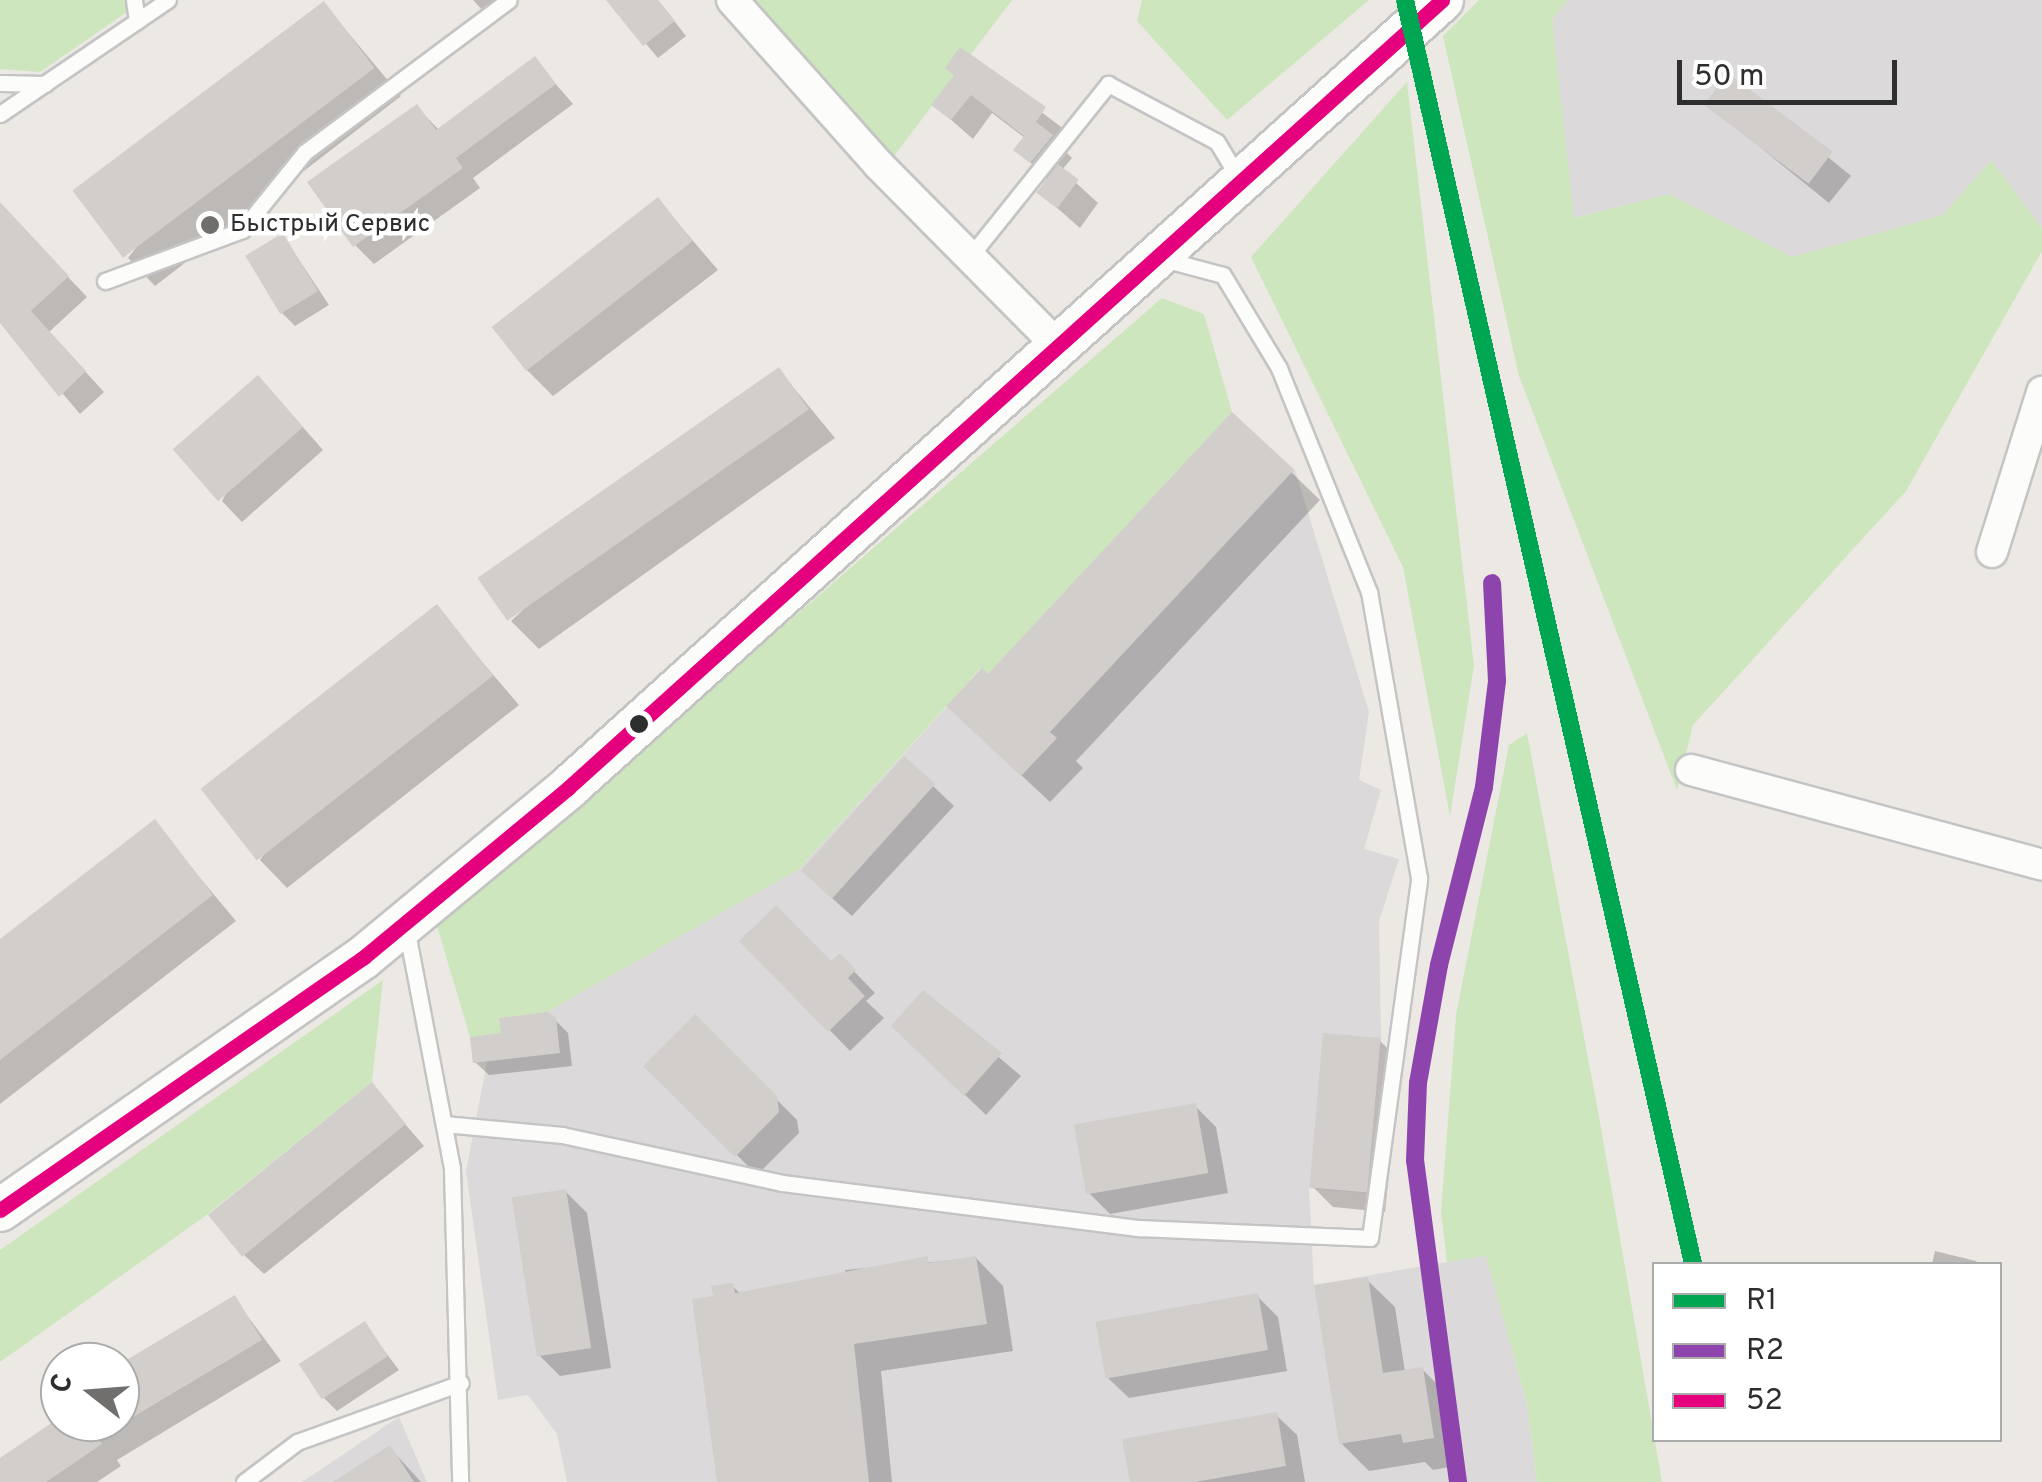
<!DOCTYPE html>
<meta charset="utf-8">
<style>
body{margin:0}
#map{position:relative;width:2042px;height:1482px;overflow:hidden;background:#ece8e4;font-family:Overpass,sans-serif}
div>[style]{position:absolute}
.industrial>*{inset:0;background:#dcd9db}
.green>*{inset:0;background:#cee6be}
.shadow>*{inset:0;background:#0003;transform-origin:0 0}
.building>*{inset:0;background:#d1cecb;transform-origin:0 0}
.roads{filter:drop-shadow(2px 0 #c5c4c5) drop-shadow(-2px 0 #c5c4c5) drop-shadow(0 2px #c5c4c5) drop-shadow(0 -2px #c5c4c5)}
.lane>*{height:15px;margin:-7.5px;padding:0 7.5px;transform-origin:7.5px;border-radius:7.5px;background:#fcfcfb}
.street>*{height:30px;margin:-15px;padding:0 15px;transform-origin:15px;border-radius:15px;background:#fcfcfb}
.secondary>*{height:42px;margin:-21px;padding:0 21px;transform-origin:21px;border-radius:21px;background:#fcfcfb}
.bus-1>*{height:15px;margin:-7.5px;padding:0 7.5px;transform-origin:7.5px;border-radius:7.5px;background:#e5007d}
.rail-1>*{height:18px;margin:-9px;padding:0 9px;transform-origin:9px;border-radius:9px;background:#00a651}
.rail-2>*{height:18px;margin:-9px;padding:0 9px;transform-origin:9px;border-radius:9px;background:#8e44ad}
.dots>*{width:28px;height:28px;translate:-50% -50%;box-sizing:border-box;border:5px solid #fff;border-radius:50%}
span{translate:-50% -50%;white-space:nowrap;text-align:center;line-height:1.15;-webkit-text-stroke:9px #fff;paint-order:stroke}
.poi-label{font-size:25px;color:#2e2e2e}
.left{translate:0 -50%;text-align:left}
.legend{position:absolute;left:1652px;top:1262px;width:350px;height:180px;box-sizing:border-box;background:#fff;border:2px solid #ababab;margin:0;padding:12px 18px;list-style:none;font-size:30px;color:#2e2e2e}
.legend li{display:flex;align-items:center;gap:20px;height:50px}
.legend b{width:50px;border:2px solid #ababab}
.north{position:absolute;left:40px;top:1342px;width:100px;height:100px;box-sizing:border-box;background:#fff;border:2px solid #ababab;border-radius:50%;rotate:287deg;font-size:28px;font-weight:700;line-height:40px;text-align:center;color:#2e2e2e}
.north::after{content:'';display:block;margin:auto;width:35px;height:45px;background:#706f6e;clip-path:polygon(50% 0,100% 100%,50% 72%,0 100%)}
.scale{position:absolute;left:1677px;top:60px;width:220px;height:45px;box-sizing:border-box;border:5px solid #2e2e2e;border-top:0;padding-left:12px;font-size:30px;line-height:35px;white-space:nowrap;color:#2e2e2e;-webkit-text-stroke:8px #fff;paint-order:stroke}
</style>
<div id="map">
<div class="industrial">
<i style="clip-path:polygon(1568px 0,2042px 0,2042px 228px,1991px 160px,1943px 215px,1792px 257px,1669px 194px,1573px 218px,1552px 19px)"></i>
<i style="clip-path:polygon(1232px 412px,1295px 470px,1369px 712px,1359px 780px,1381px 790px,1364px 849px,1399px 859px,1379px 921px,1381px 1038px,1367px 1193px,1309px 1188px,1314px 1285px,1486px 1255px,1527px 1405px,1537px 1482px,567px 1482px,557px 1434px,528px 1395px,498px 1400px,466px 1171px,487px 1062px,473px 1063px,470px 1037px,500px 1033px,499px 1018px,547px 1012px,799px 869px,982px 668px,988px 673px)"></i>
<i style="clip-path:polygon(399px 1417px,427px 1482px,302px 1482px)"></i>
</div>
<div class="green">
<i style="clip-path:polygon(0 0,126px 0,127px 12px,40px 72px,0 69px)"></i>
<i style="clip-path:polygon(753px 0,1012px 0,891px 160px)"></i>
<i style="clip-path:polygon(1142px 0,1369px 0,1227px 120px,1137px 21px)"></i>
<i style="clip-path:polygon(1479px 0,1568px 0,1552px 19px,1574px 218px,1669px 194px,1792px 257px,1943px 215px,1991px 160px,2042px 228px,2042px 251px,1906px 491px,1693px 725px,1677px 790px,1519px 376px,1443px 36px)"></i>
<i style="clip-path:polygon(1407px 82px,1474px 666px,1450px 816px,1403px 567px,1251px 257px)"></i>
<i style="clip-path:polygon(1162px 298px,1204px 314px,1232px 412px,988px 674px,981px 668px,799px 869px,547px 1012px,499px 1018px,501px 1033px,470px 1037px,437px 926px)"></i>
<i style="clip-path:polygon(1527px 733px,1600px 1122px,1662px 1482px,1537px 1482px,1527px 1404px,1486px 1256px,1447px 1262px,1441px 1212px,1456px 1015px,1509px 745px)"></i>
<i style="clip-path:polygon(383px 980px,372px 1082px,208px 1214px,0 1362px,0 1250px)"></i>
</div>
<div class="shadow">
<i style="clip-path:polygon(473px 0,503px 0,486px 14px)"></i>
<i style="clip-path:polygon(609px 0,658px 0,686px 36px,658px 58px)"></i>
<i style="clip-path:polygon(324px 4px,401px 96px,155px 286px,128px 258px)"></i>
<i style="clip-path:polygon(961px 51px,1065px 130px,1056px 142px,1072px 158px,1062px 170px,1098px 203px,1080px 228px,1039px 192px,1049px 180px,1017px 150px,1025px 138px,992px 113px,973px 139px,934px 105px,956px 76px)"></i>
<i style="clip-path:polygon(535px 60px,573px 104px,473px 178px,480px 188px,374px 264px,355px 245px,417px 107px,439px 130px)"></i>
<i style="left:1729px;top:77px;width:157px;height:35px;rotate:39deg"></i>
<i style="clip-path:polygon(658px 200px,718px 270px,553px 396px,525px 368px)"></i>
<i style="clip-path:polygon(0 205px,87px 297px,49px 332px,104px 392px,80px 414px,0 319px)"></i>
<i style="clip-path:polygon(283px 236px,329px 305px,295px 326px,281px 312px)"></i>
<i style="clip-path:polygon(779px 370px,835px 438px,539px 649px,511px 621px)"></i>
<i style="clip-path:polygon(278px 399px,323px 450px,242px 522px,222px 501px)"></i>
<i style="clip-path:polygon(1232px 415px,1320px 500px,1076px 761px,1083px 768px,1050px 802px,977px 734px,988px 677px)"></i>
<i style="clip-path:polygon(436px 608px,519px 705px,287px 888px,260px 860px)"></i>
<i style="clip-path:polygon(933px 786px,954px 806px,852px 916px,823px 890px)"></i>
<i style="clip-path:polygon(154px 823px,236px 921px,0 1104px,0 943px)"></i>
<i style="clip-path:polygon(743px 941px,832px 965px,840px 957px,875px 993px,866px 1001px,884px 1018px,850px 1051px)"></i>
<i style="clip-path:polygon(923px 993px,1021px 1076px,986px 1115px,915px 1047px)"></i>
<i style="clip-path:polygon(695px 1017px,797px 1120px,799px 1133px,757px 1175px,647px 1066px)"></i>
<i style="clip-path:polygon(554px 1019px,568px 1033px,572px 1066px,489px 1075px,475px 1062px,503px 1035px)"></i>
<i style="clip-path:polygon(1380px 1041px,1401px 1061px,1385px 1212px,1333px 1207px,1312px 1186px)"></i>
<i style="clip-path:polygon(372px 1086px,424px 1146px,264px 1274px,243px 1254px)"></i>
<i style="clip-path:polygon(1195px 1106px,1216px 1127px,1228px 1193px,1110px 1214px,1089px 1193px)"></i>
<i style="clip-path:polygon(566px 1192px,587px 1213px,611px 1368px,560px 1376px,539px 1355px)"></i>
<i style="clip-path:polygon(1935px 1251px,1976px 1261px,1979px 1264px,1932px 1264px)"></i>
<i style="clip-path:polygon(976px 1258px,1003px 1286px,1013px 1351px,881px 1371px,892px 1482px,719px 1482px,716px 1298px,732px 1286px,741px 1294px,846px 1278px,845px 1270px)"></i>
<i style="clip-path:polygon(1367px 1280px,1395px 1307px,1405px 1372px,1422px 1369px,1450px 1397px,1461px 1465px,1433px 1470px,1425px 1462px,1369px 1471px,1341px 1443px)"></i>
<i style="clip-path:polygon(1257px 1296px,1278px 1317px,1287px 1371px,1129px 1398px,1108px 1378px)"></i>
<i style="clip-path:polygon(234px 1298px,281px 1361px,117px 1460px,121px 1466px,97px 1482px,0 1482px,0 1461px,60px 1420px,120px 1422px,120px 1367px)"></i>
<i style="clip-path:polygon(364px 1324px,399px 1370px,337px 1411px,324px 1398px)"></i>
<i style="clip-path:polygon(1276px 1415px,1297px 1435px,1305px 1482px,1132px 1482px)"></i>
<i style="clip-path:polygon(390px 1448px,421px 1482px,337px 1482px)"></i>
</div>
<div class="building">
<i style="clip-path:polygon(606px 0,658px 0,675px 21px,643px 46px)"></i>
<i style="left:324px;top:1px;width:84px;height:315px;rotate:53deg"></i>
<i style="clip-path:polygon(960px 47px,1046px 107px,1036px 122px,1053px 135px,1030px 163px,1013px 150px,1024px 136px,971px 95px,951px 120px,931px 105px,954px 75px,945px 68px)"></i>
<i style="clip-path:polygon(535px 56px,556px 84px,456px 158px,463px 168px,353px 247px,307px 182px,417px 104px,436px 130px)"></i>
<i style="left:1728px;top:73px;width:131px;height:40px;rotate:37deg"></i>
<i style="left:1058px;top:164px;width:26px;height:36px;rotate:37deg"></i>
<i style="left:658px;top:197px;width:56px;height:211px;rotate:52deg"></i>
<i style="clip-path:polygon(0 202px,69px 276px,31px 311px,86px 371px,59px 397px,0 323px)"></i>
<i style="left:283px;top:233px;width:68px;height:44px;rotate:59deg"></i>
<i style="left:779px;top:367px;width:52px;height:368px;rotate:55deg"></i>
<i style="left:258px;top:375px;width:69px;height:113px;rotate:49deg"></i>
<i style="clip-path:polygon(1232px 412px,1294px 470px,1050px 732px,1057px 738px,1021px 776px,946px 706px,982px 668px,988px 674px)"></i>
<i style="left:437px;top:604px;width:91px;height:300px;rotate:52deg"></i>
<i style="left:904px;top:756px;width:42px;height:154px;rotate:42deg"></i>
<i style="clip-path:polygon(155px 819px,213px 895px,0 1060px,0 939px)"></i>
<i style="clip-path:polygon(776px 905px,831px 961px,840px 953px,856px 970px,848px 978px,865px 996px,828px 1032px,739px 941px)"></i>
<i style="clip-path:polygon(923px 990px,1002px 1053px,964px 1096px,891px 1026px)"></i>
<i style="clip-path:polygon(547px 1012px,556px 1017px,560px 1053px,473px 1063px,470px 1037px,501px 1033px,499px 1018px)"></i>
<i style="clip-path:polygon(695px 1014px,777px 1096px,779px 1112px,735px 1157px,643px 1066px)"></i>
<i style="left:1323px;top:1033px;width:58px;height:155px;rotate:5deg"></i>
<i style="left:372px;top:1082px;width:54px;height:211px;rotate:51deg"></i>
<i style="left:1196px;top:1103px;width:71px;height:124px;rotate:80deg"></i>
<i style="left:566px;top:1189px;width:161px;height:55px;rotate:81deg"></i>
<i style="clip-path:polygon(928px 1256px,928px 1263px,976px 1256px,987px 1324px,854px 1344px,869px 1482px,717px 1482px,692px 1299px,713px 1296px,711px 1286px,733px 1283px,735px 1293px)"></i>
<i style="clip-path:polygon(1368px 1277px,1383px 1373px,1423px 1367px,1434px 1438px,1403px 1443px,1401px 1434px,1339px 1444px,1314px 1285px)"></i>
<i style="left:1258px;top:1293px;width:58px;height:165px;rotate:80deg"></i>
<i style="clip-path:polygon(235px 1295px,262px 1340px,98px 1438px,102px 1444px,46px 1482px,0 1482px,0 1458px,53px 1422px,120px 1422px,120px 1364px)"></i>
<i style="left:365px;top:1321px;width:42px;height:79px;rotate:57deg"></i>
<i style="clip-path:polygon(1277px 1412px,1286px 1466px,1195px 1482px,1130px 1482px,1122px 1439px)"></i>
<i style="clip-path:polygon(390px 1445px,414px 1482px,333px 1482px)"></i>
</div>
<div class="roads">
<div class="lane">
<i style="left:134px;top:0;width:21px;rotate:82deg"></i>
<i style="left:0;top:83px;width:45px;rotate:1.3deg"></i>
<i style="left:0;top:114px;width:203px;rotate:-34.2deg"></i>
<i style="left:972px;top:254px;width:218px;rotate:-51.3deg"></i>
<i style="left:1108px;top:84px;width:123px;rotate:28deg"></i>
<i style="left:1217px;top:142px;width:41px;rotate:59deg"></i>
<i style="left:105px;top:281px;width:146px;rotate:-20.4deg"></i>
<i style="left:242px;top:230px;width:100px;rotate:-51.1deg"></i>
<i style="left:305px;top:152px;width:254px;rotate:-36.7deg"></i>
<i style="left:406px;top:927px;width:246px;rotate:79.2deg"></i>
<i style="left:452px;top:1169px;width:313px;rotate:88.5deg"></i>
<i style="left:444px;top:1124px;width:119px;rotate:5.3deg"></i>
<i style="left:562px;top:1135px;width:225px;rotate:12.3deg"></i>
<i style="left:782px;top:1183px;width:361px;rotate:7.2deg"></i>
<i style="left:1140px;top:1228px;width:230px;rotate:2.5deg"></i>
<i style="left:1370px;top:1238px;width:363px;rotate:-82.2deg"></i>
<i style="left:1419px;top:878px;width:290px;rotate:-99.9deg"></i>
<i style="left:1369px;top:592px;width:241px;rotate:-111.9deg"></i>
<i style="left:1279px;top:368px;width:109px;rotate:-121.1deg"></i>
<i style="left:1223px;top:275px;width:62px;rotate:-165.1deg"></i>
<i style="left:244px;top:1482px;width:66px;rotate:-37deg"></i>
<i style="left:297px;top:1442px;width:174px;rotate:-19.8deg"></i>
</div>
<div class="street">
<i style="left:732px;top:0;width:220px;rotate:48.3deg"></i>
<i style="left:878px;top:164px;width:257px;rotate:45.3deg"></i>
<i style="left:1992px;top:552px;width:168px;rotate:-72.6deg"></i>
<i style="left:1691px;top:770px;width:364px;rotate:15.1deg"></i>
</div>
<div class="secondary">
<i style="left:0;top:1210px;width:443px;rotate:-34.8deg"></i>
<i style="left:364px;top:957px;width:265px;rotate:-39.6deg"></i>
<i style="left:568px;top:788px;width:1177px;rotate:-42.04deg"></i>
</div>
</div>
<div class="bus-1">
<i style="left:0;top:1210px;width:443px;rotate:-34.8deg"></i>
<i style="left:364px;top:957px;width:265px;rotate:-39.6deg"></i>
<i style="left:568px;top:788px;width:1177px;rotate:-42.04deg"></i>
</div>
<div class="rail-1">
<i style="left:1405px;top:0;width:1296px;rotate:77.16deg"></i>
</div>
<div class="rail-2">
<i style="left:1458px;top:1482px;width:324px;rotate:-97.6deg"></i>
<i style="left:1415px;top:1161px;width:78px;rotate:-87.8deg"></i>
<i style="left:1418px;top:1083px;width:120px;rotate:-79.9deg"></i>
<i style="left:1439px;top:965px;width:184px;rotate:-75.8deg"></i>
<i style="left:1484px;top:787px;width:107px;rotate:-83deg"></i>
<i style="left:1497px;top:681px;width:98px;rotate:-92.9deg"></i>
</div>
<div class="dots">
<i style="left:210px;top:225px;background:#706f6e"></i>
<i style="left:639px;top:724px;background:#2e2e2e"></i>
</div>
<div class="poi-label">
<span class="left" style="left:230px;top:225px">Быстрый Сервис</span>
</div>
<ul class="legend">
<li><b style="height:12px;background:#00a651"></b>R1</li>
<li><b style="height:12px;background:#8e44ad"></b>R2</li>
<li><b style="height:12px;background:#e5007d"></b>52</li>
</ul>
<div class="north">С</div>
<div class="scale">50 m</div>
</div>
